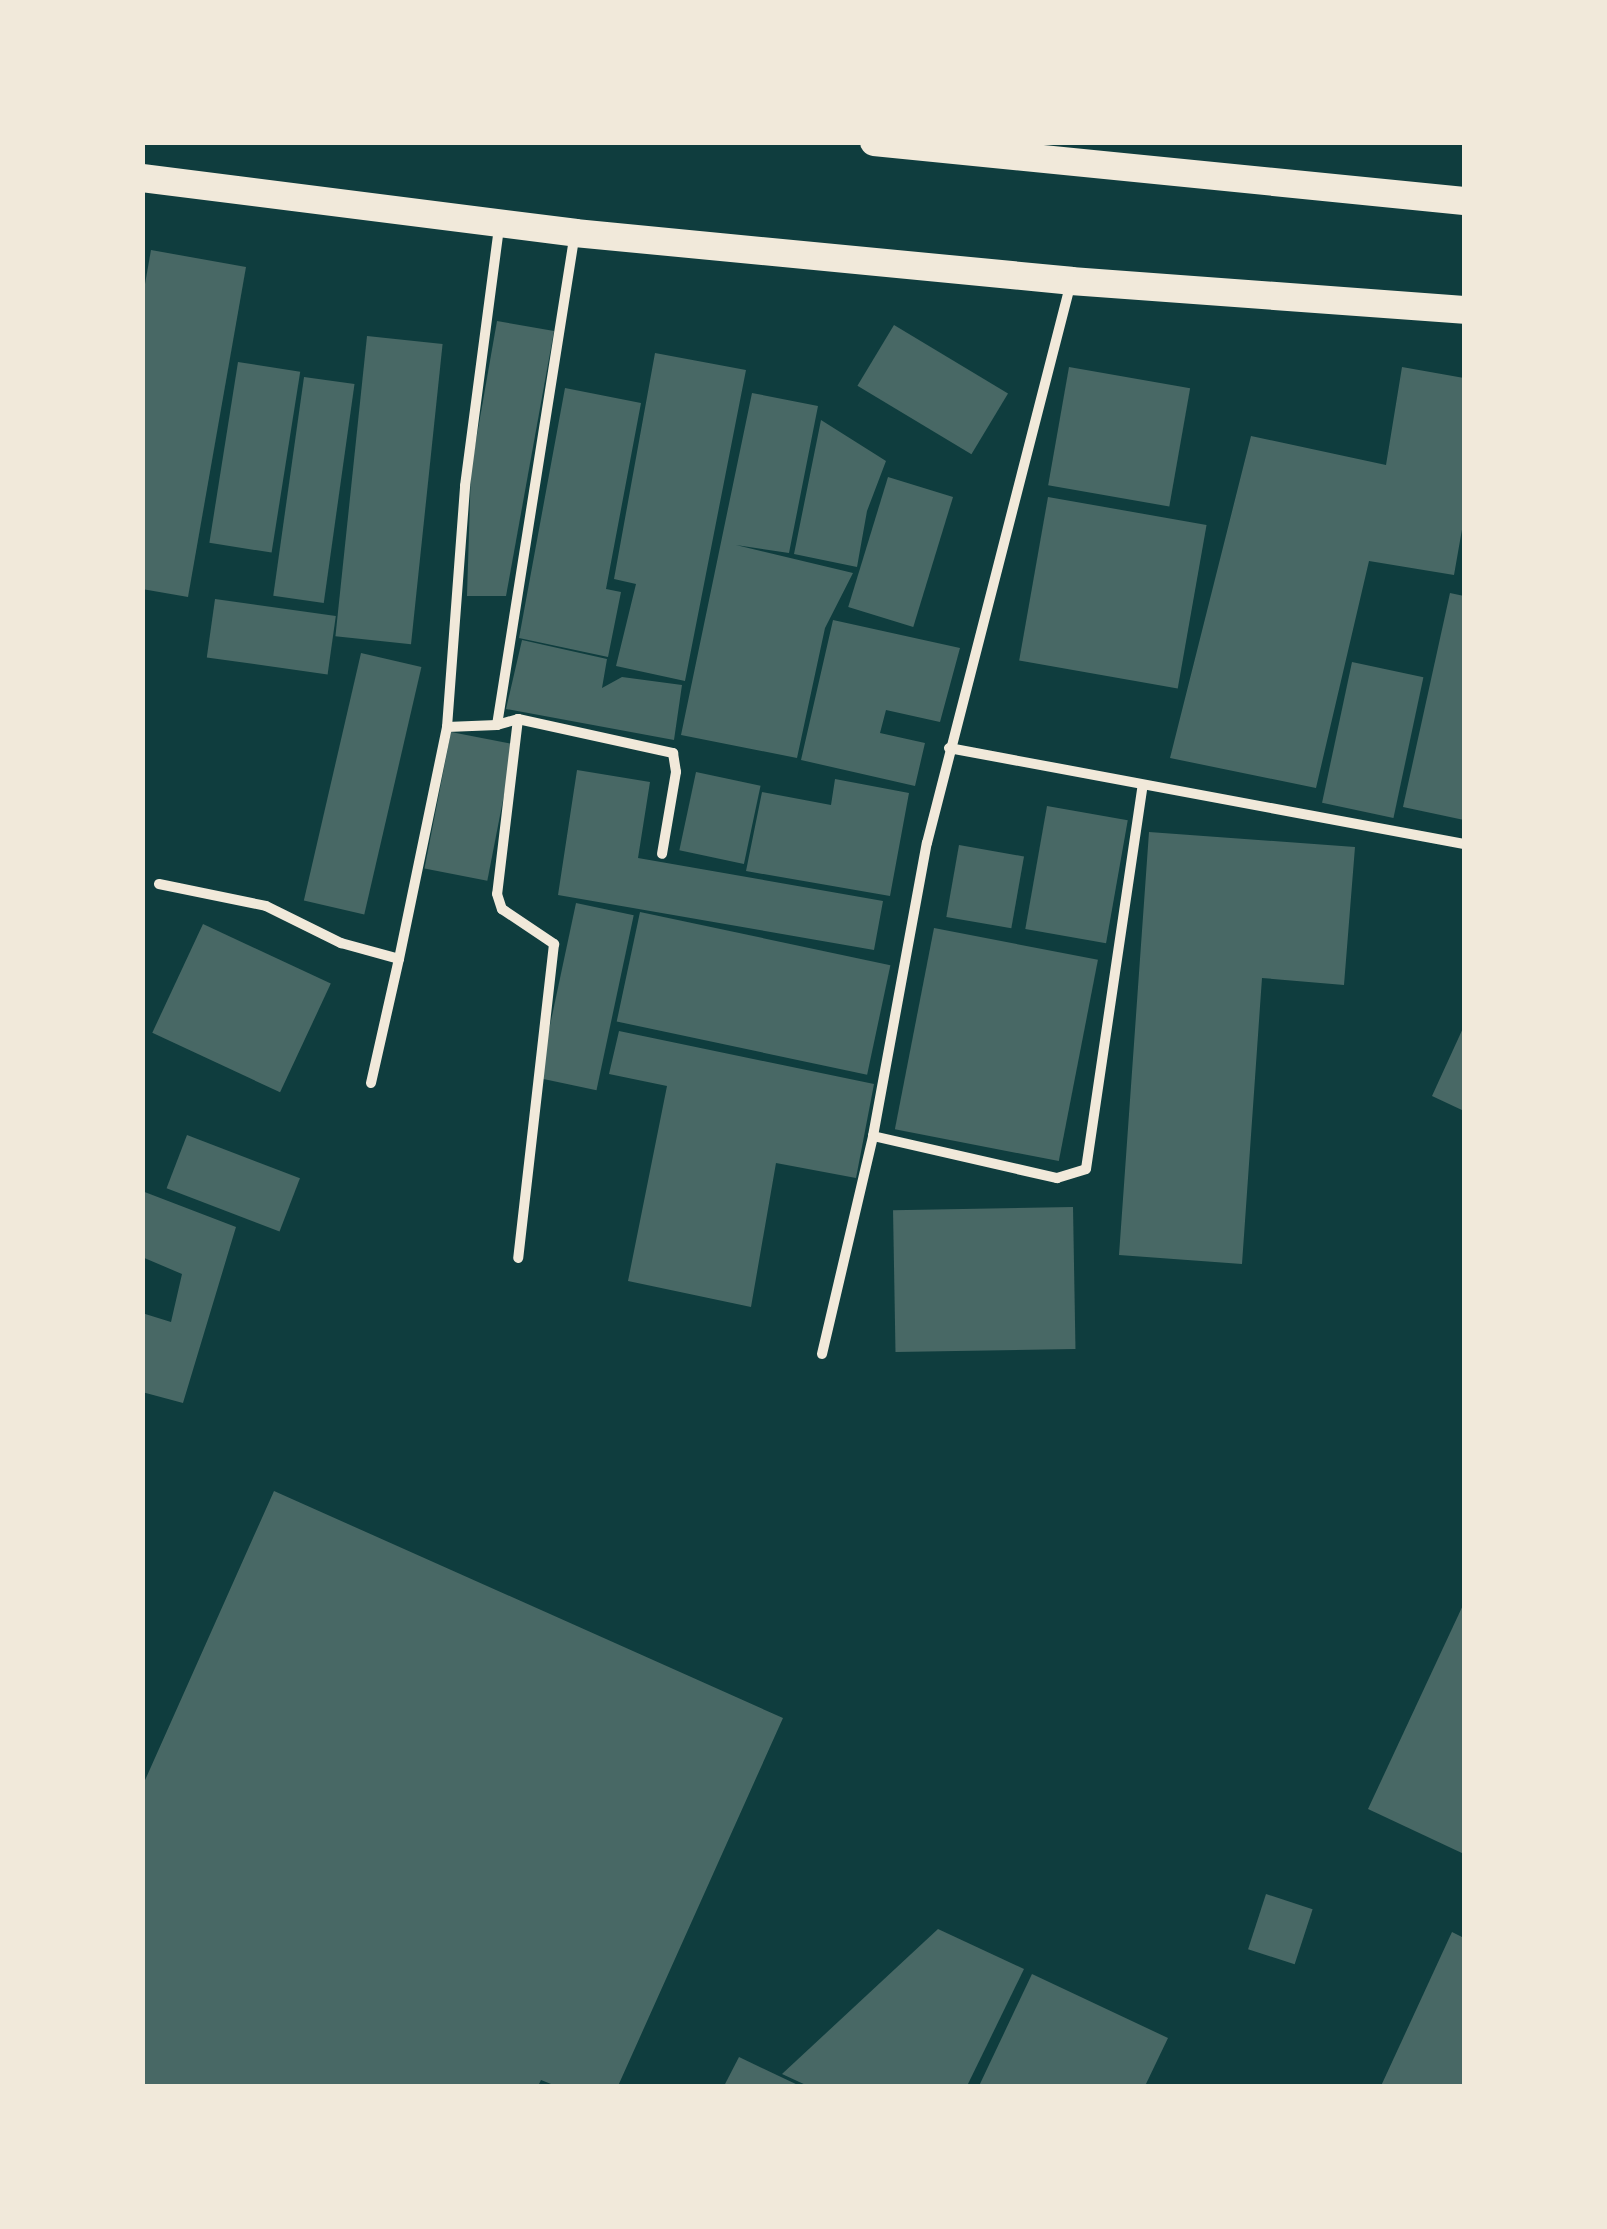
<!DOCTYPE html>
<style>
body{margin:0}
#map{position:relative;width:1607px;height:2229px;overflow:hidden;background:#0f3d3e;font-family:"Nunito Sans",sans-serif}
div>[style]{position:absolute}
.building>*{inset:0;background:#486865;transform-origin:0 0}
.minor>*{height:10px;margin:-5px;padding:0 5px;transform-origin:5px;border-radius:5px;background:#f1e9da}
.trunk>*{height:28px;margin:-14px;padding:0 14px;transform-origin:14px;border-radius:14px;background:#f1e9da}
span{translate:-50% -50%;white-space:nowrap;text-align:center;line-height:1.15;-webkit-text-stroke:10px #f1e9da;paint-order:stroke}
.frame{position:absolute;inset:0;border:145px solid #f1e9da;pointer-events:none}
</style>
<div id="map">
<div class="building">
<i style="clip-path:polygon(151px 250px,246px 267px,188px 597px,142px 589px,142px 301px)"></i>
<i style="clip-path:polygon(497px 321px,554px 331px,506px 596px,467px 596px,471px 469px)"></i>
<i style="left:894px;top:325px;width:133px;height:71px;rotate:31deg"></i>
<i style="left:367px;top:336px;width:76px;height:302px;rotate:6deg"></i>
<i style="clip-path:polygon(655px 353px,746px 370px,685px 681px,616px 666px,636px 584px,614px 579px)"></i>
<i style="left:238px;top:362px;width:63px;height:183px;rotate:9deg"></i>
<i style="left:1069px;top:367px;width:123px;height:120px;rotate:10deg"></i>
<i style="clip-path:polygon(1402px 367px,1464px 378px,1464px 518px,1454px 575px,1369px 561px,1316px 788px,1170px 758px,1251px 436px,1386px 465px)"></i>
<i style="left:304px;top:377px;width:51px;height:221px;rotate:8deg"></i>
<i style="clip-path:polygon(565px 388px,641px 403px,606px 589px,621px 592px,608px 657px,519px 638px)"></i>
<i style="clip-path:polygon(752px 393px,818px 406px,789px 553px,736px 545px,853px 573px,825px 628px,797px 758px,681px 735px)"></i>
<i style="clip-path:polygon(821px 420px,886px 461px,867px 511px,857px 567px,794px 554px)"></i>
<i style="left:888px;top:477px;width:68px;height:136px;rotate:17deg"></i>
<i style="left:1048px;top:497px;width:161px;height:166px;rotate:10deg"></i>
<i style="clip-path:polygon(1450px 593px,1464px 596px,1464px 820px,1403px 807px)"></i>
<i style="left:215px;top:599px;width:122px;height:59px;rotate:8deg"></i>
<i style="clip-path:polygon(833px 620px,960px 648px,940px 722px,886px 710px,880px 733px,925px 743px,915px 786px,801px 760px)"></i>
<i style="clip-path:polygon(522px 640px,607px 659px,602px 688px,622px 677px,682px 685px,674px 740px,506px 709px)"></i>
<i style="left:361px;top:653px;width:62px;height:254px;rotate:13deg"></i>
<i style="left:1352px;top:662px;width:73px;height:144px;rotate:12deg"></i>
<i style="left:451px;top:732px;width:64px;height:139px;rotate:11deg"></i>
<i style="clip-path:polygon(577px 770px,650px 782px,638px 858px,883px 901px,874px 950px,558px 895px)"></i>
<i style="left:696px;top:772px;width:66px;height:80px;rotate:12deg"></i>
<i style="clip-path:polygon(835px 779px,909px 793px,890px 896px,746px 871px,762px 792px,831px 805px)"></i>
<i style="left:1047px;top:806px;width:82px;height:125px;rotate:10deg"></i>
<i style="clip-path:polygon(1149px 832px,1355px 847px,1344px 985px,1262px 978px,1242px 1264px,1119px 1255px)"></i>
<i style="left:959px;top:845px;width:66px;height:73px;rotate:10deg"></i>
<i style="left:576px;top:903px;width:59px;height:179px;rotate:12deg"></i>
<i style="left:640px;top:912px;width:256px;height:112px;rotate:12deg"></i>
<i style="left:203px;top:924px;width:141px;height:120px;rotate:25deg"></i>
<i style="left:934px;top:928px;width:167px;height:205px;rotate:11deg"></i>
<i style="clip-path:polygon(1464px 1026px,1464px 1111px,1432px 1096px)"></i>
<i style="clip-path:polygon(619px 1031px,874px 1084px,856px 1178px,776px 1163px,751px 1307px,628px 1281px,667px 1086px,609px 1074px)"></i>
<i style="left:187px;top:1135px;width:121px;height:57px;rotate:21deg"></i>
<i style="clip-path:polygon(142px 1191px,236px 1227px,183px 1403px,142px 1392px,142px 1313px,171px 1322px,182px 1274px,142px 1257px)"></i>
<i style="left:1073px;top:1207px;width:142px;height:180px;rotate:89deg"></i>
<i style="clip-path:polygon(274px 1491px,783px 1718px,618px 2086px,556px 2086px,541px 2080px,538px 2086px,142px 2086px,142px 1787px)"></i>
<i style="clip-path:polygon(1464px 1603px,1464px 1854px,1368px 1809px)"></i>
<i style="left:1266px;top:1894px;width:49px;height:58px;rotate:18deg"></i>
<i style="clip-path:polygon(938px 1929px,1024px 1969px,967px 2086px,808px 2086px,782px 2074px)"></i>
<i style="clip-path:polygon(1452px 1932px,1464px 1938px,1464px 2086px,1381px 2086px)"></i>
<i style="clip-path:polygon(1032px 1974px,1168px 2038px,1145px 2086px,979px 2086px)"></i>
<i style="clip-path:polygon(739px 2057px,800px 2086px,724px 2086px)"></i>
</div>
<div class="minor">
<i style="left:518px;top:719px;width:159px;rotate:12.4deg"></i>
<i style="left:673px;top:753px;width:19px;rotate:81deg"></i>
<i style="left:676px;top:772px;width:83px;rotate:99.7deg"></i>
<i style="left:497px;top:725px;width:22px;rotate:-16deg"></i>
<i style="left:518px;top:719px;width:176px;rotate:96.8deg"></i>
<i style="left:497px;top:894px;width:16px;rotate:72deg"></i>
<i style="left:502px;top:909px;width:63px;rotate:33.9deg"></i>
<i style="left:554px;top:944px;width:316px;rotate:96.5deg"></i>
<i style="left:447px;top:727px;width:242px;rotate:-85.7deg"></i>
<i style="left:465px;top:486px;width:262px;rotate:-82.5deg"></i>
<i style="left:949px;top:748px;width:524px;rotate:10.56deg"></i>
<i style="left:159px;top:884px;width:109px;rotate:11.6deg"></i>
<i style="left:266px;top:906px;width:84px;rotate:26.3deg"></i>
<i style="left:341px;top:943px;width:60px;rotate:15.4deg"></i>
<i style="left:399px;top:959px;width:237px;rotate:-78.3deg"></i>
<i style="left:447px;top:727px;width:50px;rotate:-2.3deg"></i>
<i style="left:497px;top:725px;width:497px;rotate:-81deg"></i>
<i style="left:371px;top:1083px;width:127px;rotate:-77.3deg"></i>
<i style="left:873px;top:1136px;width:189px;rotate:12.9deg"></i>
<i style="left:1057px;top:1178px;width:30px;rotate:-17deg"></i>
<i style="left:1086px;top:1169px;width:388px;rotate:-81.6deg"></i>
<i style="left:822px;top:1354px;width:224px;rotate:-76.8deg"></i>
<i style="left:873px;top:1136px;width:298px;rotate:-79.6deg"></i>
<i style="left:927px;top:843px;width:579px;rotate:-75.6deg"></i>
</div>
<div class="trunk">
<i style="left:874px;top:142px;width:593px;rotate:5.71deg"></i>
<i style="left:142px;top:178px;width:436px;rotate:7.2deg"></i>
<i style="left:575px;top:233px;width:498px;rotate:5.5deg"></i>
<i style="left:1071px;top:281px;width:394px;rotate:4.2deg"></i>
</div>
<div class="frame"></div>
</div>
